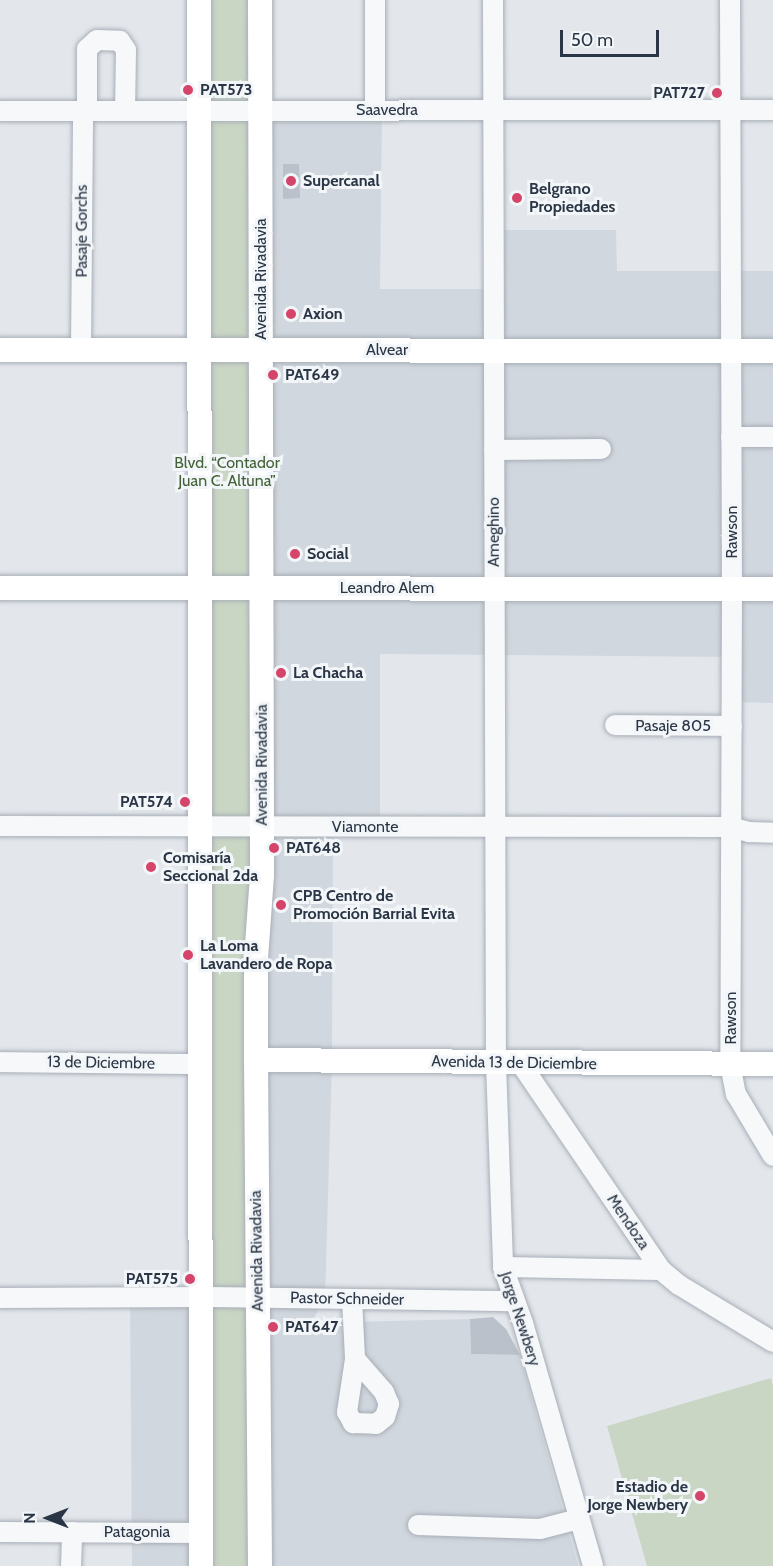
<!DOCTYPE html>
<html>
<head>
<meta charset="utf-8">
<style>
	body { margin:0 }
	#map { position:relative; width:773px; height:1566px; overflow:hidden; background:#e3e7ec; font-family:Cabin,sans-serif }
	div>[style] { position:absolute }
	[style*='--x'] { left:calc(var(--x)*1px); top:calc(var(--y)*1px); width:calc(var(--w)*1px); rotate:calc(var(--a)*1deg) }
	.built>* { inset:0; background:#d1d7de }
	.green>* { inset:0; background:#cad6c4 }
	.building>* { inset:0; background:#bac1ca }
	.roads { filter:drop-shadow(0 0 2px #a8aeb7) drop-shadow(0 0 2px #a8aeb7) }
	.minor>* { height:20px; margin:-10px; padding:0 10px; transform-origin:10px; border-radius:10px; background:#f6f8f9 }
	.major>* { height:24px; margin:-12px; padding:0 12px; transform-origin:12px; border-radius:12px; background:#fff }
	.dots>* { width:16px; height:16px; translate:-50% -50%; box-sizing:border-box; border:3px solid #f3f6f9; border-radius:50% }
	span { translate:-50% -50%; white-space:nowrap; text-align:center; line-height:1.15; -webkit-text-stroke:6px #f3f6f9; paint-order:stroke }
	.poi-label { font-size:16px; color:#2a3645; font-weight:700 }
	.left { translate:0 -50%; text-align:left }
	.right { translate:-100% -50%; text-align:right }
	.street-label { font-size:16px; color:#2a3645 }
	.park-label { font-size:16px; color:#436136 }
	.north { position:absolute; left:18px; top:1488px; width:60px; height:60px; -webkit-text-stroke:4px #f3f6f9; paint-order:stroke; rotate:270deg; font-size:16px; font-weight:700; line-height:24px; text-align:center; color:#2a3645 }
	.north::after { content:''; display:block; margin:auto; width:21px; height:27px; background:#2a3645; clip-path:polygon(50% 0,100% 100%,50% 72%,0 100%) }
	.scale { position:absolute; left:560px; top:30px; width:99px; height:27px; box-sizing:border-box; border:3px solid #2a3645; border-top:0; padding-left:8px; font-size:18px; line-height:21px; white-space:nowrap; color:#2a3645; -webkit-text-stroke:4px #f3f6f9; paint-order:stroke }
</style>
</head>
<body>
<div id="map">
	<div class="built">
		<div style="clip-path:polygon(382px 110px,380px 289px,494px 289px,494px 230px,616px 230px,617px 271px,773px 271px,773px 703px,732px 702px,732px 657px,380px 654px,380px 827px,333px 827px,332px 1061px,325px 1299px,311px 1323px,470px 1319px,471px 1354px,520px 1355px,578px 1566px,132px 1566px,130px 1297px,257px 1296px,260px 111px)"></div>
	</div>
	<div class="green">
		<div style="clip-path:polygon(199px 0,260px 0,260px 1566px,201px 1566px)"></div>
		<div style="clip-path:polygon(771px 1378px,773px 1386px,773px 1566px,647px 1566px,607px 1426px)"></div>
	</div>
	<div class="building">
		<div style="clip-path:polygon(283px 164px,299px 164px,300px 198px,283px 199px)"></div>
		<div style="clip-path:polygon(493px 1317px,506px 1329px,520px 1355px,471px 1354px,470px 1319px)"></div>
	</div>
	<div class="roads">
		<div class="minor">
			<div style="--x:493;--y:0;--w:1063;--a:89.84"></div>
			<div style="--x:496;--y:1063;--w:204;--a:88"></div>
			<div style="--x:503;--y:1267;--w:59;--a:70.3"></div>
			<div style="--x:523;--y:1323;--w:253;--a:73.9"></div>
			<div style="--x:730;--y:0;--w:589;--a:89.81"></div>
			<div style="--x:732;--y:589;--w:475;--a:90.2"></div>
			<div style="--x:730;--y:1064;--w:31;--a:79"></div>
			<div style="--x:736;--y:1094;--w:72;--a:59.2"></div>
			<div style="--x:375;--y:110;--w:110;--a:-90"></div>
			<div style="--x:0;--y:111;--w:773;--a:-0.07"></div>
			<div style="--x:87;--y:111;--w:62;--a:-90"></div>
			<div style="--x:87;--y:49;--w:13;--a:-42"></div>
			<div style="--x:97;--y:40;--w:23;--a:2"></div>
			<div style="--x:120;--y:41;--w:11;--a:56"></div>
			<div style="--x:126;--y:50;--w:61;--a:90.9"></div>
			<div style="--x:81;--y:350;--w:239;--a:-89.5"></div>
			<div style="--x:731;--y:437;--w:42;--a:0"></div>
			<div style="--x:494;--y:450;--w:107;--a:-0.5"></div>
			<div style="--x:615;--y:725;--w:117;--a:0.5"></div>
			<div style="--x:0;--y:826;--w:731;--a:0.08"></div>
			<div style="--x:731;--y:827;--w:19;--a:16"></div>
			<div style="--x:749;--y:832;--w:24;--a:2"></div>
			<div style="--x:0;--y:1062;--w:202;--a:0.6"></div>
			<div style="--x:521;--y:1064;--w:249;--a:55.8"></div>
			<div style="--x:661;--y:1270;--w:23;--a:40"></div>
			<div style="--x:679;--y:1285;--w:110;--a:31.2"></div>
			<div style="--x:503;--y:1267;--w:158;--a:1.1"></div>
			<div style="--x:0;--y:1298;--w:209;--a:-0.3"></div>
			<div style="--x:209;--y:1297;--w:304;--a:0.8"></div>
			<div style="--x:352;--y:1299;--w:60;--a:87.1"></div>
			<div style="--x:355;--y:1359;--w:54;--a:98.6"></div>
			<div style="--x:347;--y:1412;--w:13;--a:61"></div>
			<div style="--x:353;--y:1423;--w:23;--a:2"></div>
			<div style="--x:376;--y:1424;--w:11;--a:-38"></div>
			<div style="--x:385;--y:1417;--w:14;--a:-73"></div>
			<div style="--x:389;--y:1404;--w:13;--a:-113"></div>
			<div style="--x:384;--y:1392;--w:44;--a:-131.3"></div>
			<div style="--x:418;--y:1525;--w:122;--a:1.9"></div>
			<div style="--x:540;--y:1529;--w:40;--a:-14.4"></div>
			<div style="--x:0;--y:1532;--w:201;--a:0.3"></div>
			<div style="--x:71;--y:1566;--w:34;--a:-88"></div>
		</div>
		<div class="major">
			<div style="--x:199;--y:0;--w:1566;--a:89.93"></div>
			<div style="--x:0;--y:350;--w:773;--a:0.07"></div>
			<div style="--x:0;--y:588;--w:773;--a:0.07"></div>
			<div style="--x:256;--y:1060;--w:517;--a:0.44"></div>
			<div style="--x:260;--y:1566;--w:506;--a:-90.45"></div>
			<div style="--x:256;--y:1060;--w:101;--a:-90"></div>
			<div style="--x:256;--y:959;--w:84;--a:-85.9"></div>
			<div style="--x:262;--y:875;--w:49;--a:-90"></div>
			<div style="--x:262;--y:826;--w:826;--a:-90.14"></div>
		</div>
	</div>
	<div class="dots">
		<div style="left:188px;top:90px;background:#d54469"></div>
		<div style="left:717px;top:93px;background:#d54469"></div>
		<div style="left:291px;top:181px;background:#d54469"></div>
		<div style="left:517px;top:198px;background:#d54469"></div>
		<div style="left:291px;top:314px;background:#d54469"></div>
		<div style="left:273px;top:375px;background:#d54469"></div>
		<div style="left:295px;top:554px;background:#d54469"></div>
		<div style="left:281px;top:673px;background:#d54469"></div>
		<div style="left:185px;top:802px;background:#d54469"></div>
		<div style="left:274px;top:848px;background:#d54469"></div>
		<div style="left:151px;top:867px;background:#d54469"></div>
		<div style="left:281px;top:905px;background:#d54469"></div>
		<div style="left:188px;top:955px;background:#d54469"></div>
		<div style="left:190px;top:1279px;background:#d54469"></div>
		<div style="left:273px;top:1327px;background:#d54469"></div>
		<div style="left:700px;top:1496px;background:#d54469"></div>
	</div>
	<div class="poi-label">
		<span class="left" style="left:200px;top:90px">PAT573</span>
		<span class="right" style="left:705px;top:93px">PAT727</span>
		<span class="left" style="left:303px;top:181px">Supercanal</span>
		<span class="left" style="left:529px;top:198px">Belgrano<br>Propiedades</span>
		<span class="left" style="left:303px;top:314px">Axion</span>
		<span class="left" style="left:285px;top:375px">PAT649</span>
		<span class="left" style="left:307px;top:554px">Social</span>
		<span class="left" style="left:293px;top:673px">La Chacha</span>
		<span class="right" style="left:173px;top:802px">PAT574</span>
		<span class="left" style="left:286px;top:848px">PAT648</span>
		<span class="left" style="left:163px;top:867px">Comisaría<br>Seccional 2da</span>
		<span class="left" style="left:293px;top:905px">CPB Centro de<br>Promoción Barrial Evita</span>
		<span class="left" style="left:200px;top:955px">La Loma<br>Lavandero de Ropa</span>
		<span class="right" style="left:178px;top:1279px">PAT575</span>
		<span class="left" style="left:285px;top:1327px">PAT647</span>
		<span class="right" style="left:688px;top:1496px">Estadio de<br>Jorge Newbery</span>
	</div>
	<div class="street-label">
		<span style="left:387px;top:110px">Saavedra</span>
		<span style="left:82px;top:231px;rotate:-90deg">Pasaje Gorchs</span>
		<span style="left:261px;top:279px;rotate:-90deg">Avenida Rivadavia</span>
		<span style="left:387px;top:350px">Alvear</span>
		<span style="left:494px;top:532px;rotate:-90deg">Ameghino</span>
		<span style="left:732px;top:532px;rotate:-90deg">Rawson</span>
		<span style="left:387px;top:588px">Leandro Alem</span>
		<span style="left:673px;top:726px">Pasaje 805</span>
		<span style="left:262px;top:765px;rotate:-90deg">Avenida Rivadavia</span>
		<span style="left:365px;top:827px">Viamonte</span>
		<span style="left:731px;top:1018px;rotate:-90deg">Rawson</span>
		<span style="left:101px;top:1063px;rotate:1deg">13 de Diciembre</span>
		<span style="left:514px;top:1063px;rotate:1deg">Avenida 13 de Diciembre</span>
		<span style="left:628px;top:1222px;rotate:56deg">Mendoza</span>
		<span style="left:257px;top:1251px;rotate:-91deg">Avenida Rivadavia</span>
		<span style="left:347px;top:1299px;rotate:1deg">Pastor Schneider</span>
		<span style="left:520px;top:1319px;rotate:72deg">Jorge Newbery</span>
		<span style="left:137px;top:1532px">Patagonia</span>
	</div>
	<div class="park-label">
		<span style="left:227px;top:472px">Blvd. “Contador<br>Juan C. Altuna”</span>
	</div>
	<div class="north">N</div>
	<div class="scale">50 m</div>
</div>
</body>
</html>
